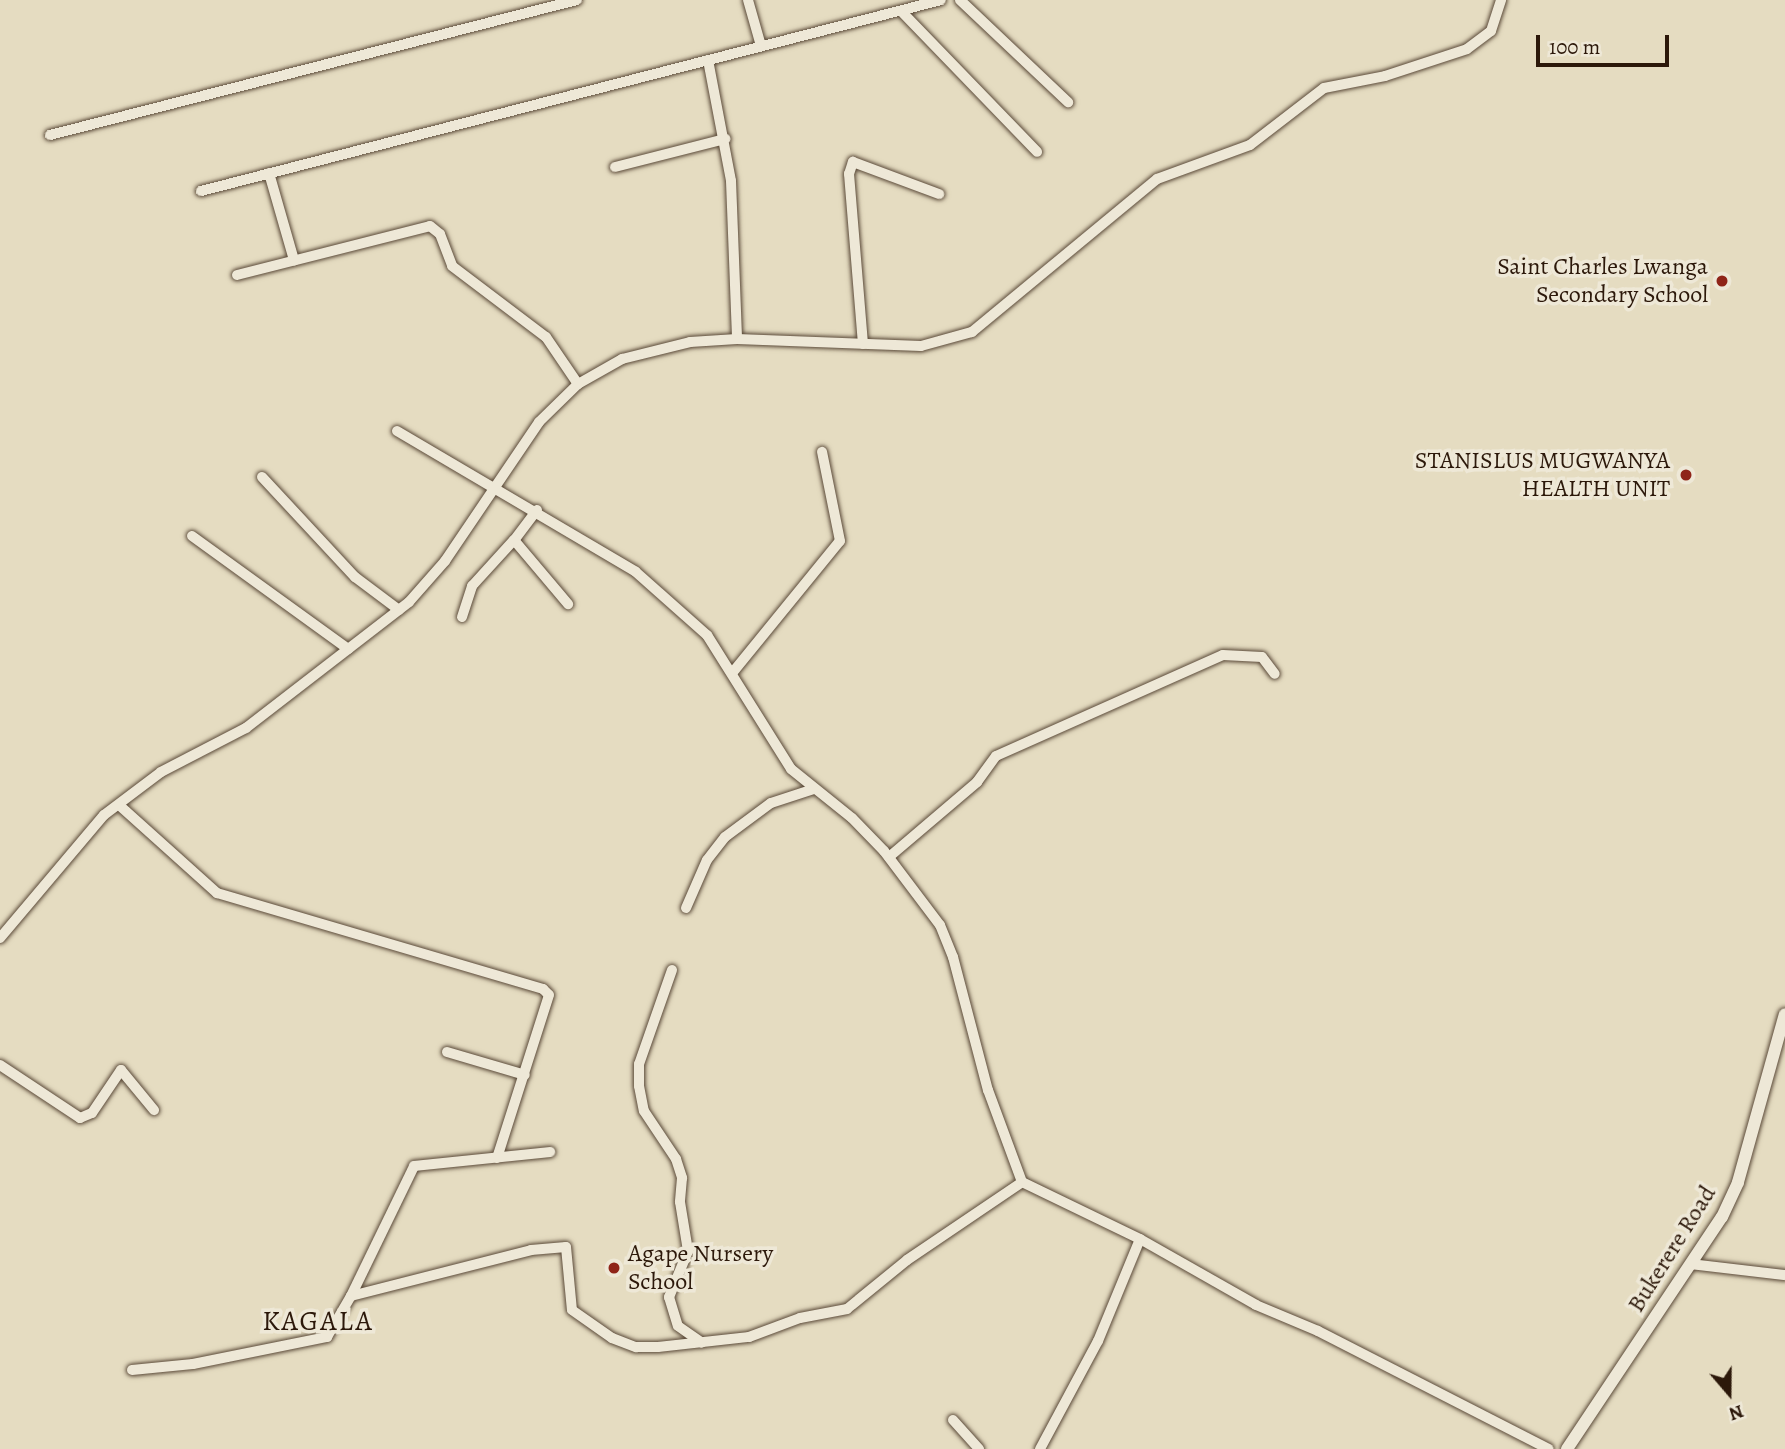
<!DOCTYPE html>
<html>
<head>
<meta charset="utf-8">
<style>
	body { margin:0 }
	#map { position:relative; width:1785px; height:1449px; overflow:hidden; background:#e5dcc1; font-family:Alegreya,serif }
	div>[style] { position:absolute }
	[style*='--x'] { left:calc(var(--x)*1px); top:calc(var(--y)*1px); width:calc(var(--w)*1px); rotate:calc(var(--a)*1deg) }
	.roads { filter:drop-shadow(0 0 2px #5a4938) drop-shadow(0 0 2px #5a4938) }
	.minor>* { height:10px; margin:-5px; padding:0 5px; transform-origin:5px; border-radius:5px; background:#eee8d7 }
	.tertiary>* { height:12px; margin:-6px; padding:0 6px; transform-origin:6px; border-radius:6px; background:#eee8d7 }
	.dots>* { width:19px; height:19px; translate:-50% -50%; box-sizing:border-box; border:4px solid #eee8d7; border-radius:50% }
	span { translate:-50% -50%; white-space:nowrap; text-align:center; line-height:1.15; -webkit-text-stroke:7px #eee8d7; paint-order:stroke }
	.poi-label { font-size:24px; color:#2c180a }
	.right { translate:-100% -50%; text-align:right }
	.left { translate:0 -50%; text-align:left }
	.street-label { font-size:24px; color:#2c180a }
	.quarter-label { font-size:28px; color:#2c180a; letter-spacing:2px }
	.north { position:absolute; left:1694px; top:1358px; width:70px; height:70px; -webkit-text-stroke:5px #eee8d7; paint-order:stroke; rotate:160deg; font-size:19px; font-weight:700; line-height:28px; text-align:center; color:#2c180a }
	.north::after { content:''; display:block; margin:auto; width:24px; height:32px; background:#2c180a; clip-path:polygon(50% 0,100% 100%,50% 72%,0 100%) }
	.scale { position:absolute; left:1536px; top:35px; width:133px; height:32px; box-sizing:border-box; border:4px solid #2c180a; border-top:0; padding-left:9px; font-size:21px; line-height:24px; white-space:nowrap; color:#2c180a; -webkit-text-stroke:5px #eee8d7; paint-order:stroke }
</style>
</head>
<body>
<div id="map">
	<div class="roads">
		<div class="minor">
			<div style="--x:748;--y:0;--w:48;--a:74.2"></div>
			<div style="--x:960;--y:0;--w:149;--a:43.4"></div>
			<div style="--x:903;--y:13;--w:193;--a:46"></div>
			<div style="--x:708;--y:60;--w:123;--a:79.2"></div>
			<div style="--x:731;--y:181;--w:158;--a:87.8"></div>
			<div style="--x:50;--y:135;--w:544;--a:-14.37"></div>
			<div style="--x:615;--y:167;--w:114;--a:-14.3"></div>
			<div style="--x:269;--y:173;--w:91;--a:74"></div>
			<div style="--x:201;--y:191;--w:764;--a:-14.47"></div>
			<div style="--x:237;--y:275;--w:199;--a:-14.2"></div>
			<div style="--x:430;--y:226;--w:13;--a:39"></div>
			<div style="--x:440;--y:234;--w:34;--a:69"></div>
			<div style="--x:452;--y:266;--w:118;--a:37.1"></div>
			<div style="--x:546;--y:337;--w:57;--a:55.8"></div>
			<div style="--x:863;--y:344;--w:171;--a:-94.7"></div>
			<div style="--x:849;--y:174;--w:13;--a:-72"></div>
			<div style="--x:853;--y:162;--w:92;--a:20.4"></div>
			<div style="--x:397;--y:431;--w:277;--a:30.5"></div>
			<div style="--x:636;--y:572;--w:95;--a:41.6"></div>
			<div style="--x:707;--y:635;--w:158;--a:57.9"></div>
			<div style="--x:791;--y:769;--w:78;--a:38.8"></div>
			<div style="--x:852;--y:818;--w:46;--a:45.9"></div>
			<div style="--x:884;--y:851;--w:93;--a:52.9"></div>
			<div style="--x:940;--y:925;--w:35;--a:68"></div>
			<div style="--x:953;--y:957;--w:138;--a:75.3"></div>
			<div style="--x:988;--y:1090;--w:98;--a:69.7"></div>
			<div style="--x:262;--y:477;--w:137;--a:47.1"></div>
			<div style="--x:355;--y:577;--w:55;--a:36.9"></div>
			<div style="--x:537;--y:510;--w:38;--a:127"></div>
			<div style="--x:514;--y:540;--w:84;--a:49.8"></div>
			<div style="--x:192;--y:536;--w:193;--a:35.9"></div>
			<div style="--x:462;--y:617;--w:33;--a:-72"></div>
			<div style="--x:472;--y:586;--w:62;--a:-47.6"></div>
			<div style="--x:733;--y:672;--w:169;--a:-50.8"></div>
			<div style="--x:840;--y:541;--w:91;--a:-101.4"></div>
			<div style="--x:119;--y:805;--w:132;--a:41.9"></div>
			<div style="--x:217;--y:893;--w:340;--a:16.4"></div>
			<div style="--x:543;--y:989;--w:8;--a:45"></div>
			<div style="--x:549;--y:995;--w:171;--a:107.7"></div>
			<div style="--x:889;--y:857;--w:116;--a:-40.4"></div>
			<div style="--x:977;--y:782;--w:32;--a:-54"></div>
			<div style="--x:996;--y:756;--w:248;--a:-24"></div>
			<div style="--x:1223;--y:655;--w:39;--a:3"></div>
			<div style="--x:1262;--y:657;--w:21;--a:53"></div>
			<div style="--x:686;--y:908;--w:52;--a:-66.4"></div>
			<div style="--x:707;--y:860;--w:29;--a:-52"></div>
			<div style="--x:725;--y:837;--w:57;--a:-36.5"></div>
			<div style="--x:771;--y:803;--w:45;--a:-18"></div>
			<div style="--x:0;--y:938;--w:161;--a:-49.8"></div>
			<div style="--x:104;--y:815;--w:71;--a:-37"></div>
			<div style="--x:161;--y:772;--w:96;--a:-27.4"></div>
			<div style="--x:246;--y:728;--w:206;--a:-37.7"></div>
			<div style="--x:409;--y:602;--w:55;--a:-48.7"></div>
			<div style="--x:445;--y:561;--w:168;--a:-55.9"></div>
			<div style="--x:539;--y:422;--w:54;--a:-44.3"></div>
			<div style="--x:578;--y:384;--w:51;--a:-29.6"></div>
			<div style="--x:622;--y:359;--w:70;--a:-14"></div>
			<div style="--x:690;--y:342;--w:47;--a:-3.7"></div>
			<div style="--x:737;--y:339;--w:184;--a:2.2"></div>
			<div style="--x:921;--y:346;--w:53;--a:-15.4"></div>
			<div style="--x:972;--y:332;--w:240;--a:-39.6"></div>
			<div style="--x:1157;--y:179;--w:99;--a:-20.1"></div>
			<div style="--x:1250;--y:145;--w:93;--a:-37.6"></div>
			<div style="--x:1324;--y:88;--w:62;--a:-11.1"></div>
			<div style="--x:1385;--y:76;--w:86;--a:-18.2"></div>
			<div style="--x:1467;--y:49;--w:30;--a:-37"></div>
			<div style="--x:1491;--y:31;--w:33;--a:-72"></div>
			<div style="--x:672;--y:970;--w:100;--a:109.3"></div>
			<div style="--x:639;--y:1064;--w:22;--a:90"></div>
			<div style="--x:639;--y:1086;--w:25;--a:79"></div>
			<div style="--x:644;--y:1111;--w:58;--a:56.3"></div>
			<div style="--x:676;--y:1159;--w:20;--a:72"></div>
			<div style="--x:682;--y:1178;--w:24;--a:95"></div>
			<div style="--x:680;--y:1202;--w:50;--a:80.7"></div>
			<div style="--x:688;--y:1251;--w:50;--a:112.4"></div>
			<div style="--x:669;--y:1297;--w:30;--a:73"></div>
			<div style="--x:678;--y:1326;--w:29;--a:35"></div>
			<div style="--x:447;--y:1052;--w:81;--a:16.4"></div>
			<div style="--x:0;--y:1065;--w:96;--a:33.5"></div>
			<div style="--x:80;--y:1118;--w:13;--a:-23"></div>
			<div style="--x:92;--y:1113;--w:52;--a:-56"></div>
			<div style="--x:121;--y:1070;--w:52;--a:50.5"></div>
			<div style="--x:1691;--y:1264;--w:95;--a:6.7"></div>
			<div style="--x:351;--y:1296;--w:144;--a:-64.1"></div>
			<div style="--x:414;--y:1166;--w:137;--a:-5.9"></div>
			<div style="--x:132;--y:1370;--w:61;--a:-5.6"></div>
			<div style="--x:193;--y:1364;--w:137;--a:-11.4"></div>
			<div style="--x:327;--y:1337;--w:48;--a:-59.7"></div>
			<div style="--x:351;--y:1296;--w:186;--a:-14.3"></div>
			<div style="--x:531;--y:1250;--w:35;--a:-5"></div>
			<div style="--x:566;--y:1247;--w:63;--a:84.6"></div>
			<div style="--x:572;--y:1310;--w:49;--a:35"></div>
			<div style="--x:612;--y:1338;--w:26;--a:21"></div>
			<div style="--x:636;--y:1347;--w:22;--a:0"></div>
			<div style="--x:658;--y:1347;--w:92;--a:-6.3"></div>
			<div style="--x:749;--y:1337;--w:54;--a:-20.4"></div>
			<div style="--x:800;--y:1318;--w:48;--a:-10.8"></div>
			<div style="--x:847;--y:1309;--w:77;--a:-39.2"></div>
			<div style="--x:907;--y:1260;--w:139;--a:-34.1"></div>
			<div style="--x:1022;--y:1182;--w:131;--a:25.8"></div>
			<div style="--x:1140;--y:1239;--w:133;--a:29.6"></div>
			<div style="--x:1256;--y:1305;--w:67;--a:22.8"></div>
			<div style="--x:1318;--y:1331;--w:259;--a:27.1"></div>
			<div style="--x:953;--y:1420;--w:39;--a:48"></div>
			<div style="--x:1040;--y:1449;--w:123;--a:-61.8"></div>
			<div style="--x:1098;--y:1341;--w:110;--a:-67.6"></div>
		</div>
		<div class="tertiary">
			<div style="--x:1567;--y:1449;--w:279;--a:-56.3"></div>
			<div style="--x:1722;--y:1217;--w:38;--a:-65"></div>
			<div style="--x:1738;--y:1182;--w:174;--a:-74.4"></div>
		</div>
	</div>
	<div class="dots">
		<div style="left:1722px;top:281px;background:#8f2418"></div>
		<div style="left:1686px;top:475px;background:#8f2418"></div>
		<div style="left:614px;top:1268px;background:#8f2418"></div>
	</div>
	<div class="poi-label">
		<span class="right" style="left:1708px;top:281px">Saint Charles Lwanga<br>Secondary School</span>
		<span class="right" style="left:1670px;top:475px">STANISLUS MUGWANYA<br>HEALTH UNIT</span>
		<span class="left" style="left:628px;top:1268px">Agape Nursery<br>School</span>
	</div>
	<div class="street-label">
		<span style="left:1672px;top:1249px;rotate:-58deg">Bukerere Road</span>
	</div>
	<div class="quarter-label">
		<span style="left:318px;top:1321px">KAGALA</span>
	</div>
	<div class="north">N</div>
	<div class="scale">100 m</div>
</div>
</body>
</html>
